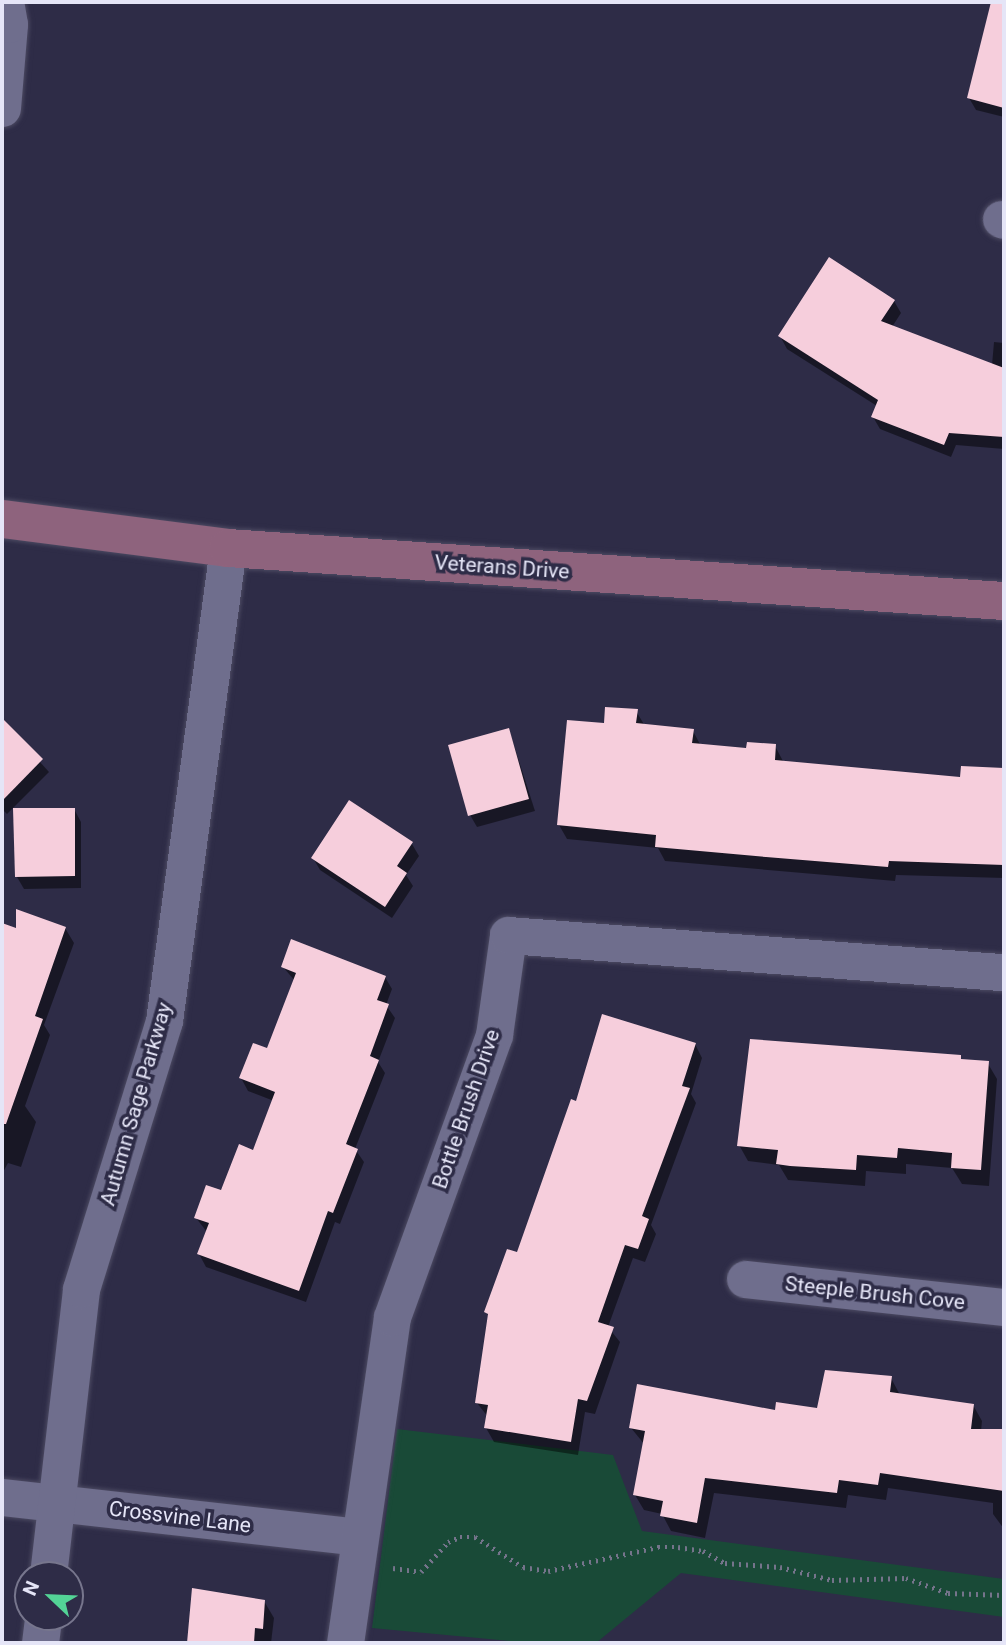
<!DOCTYPE html>
<html>
<head>
<meta charset="utf-8">
<style>
	body { margin:0 }
	#map { position:relative; width:1006px; height:1645px; overflow:hidden; background:#2e2c47; font-family:Roboto,sans-serif }
	div>[style] { position:absolute }
	[style*='--x'] { left:calc(var(--x)*1px); top:calc(var(--y)*1px); width:calc(var(--w)*1px); rotate:calc(var(--a)*1deg) }
	.green>* { inset:0; background:#194a37 }
	.shadow>* { inset:0; background:#0007 }
	.building>* { inset:0; background:#f6cedc }
	.path>* { height:4.5px; margin-top:-2.25px; transform-origin:0; background:repeating-linear-gradient(90deg,#75748b 0 2px,transparent 0 7px) }
	.roads { filter:drop-shadow(0 0 2px #4c4a62) drop-shadow(0 0 2px #4c4a62) }
	.street>* { height:37px; margin:-18.5px; padding:0 18.5px; transform-origin:18.5px; border-radius:18.5px; background:#6f6e8d }
	.secondary>* { height:38px; margin:-19px; padding:0 19px; transform-origin:19px; border-radius:19px; background:#8e637d }
	span { translate:-50% -50%; white-space:nowrap; text-align:center; line-height:1.15; -webkit-text-stroke:7px #2e2c47; paint-order:stroke }
	.street-label { font-size:21px; color:#e5e5f7 }
	.frame { position:absolute; inset:0; border:4px solid #e5e5f7; pointer-events:none }
	.north { position:absolute; left:14px; top:1561px; width:70px; height:70px; box-sizing:border-box; background:#2e2c47; border:2px solid #77768d; border-radius:50%; rotate:293deg; font-size:19px; font-weight:700; line-height:28px; text-align:center; color:#e5e5f7 }
	.north::after { content:''; display:block; margin:auto; width:24px; height:32px; background:#53d396; clip-path:polygon(50% 0,100% 100%,50% 72%,0 100%) }
</style>
</head>
<body>
<div id="map">
	<div class="green">
		<div style="clip-path:polygon(397px 1429px,613px 1455px,642px 1531px,1004px 1579px,1004px 1617px,681px 1573px,596px 1643px,532px 1643px,372px 1628px)"></div>
	</div>
	<div class="shadow">
		<div style="clip-path:polygon(993px 2px,1004px 2px,1004px 117px,976px 110px,969px 98px)"></div>
		<div style="clip-path:polygon(894px 301px,901px 313px,892px 327px,992px 365px,994px 342px,1004px 343px,1004px 449px,956px 445px,951px 457px,880px 429px,873px 417px,877px 406px,787px 349px,780px 336px)"></div>
		<div style="clip-path:polygon(636px 711px,645px 726px,693px 731px,701px 746px,748px 750px,775px 746px,784px 763px,962px 779px,1002px 770px,1004px 762px,1004px 878px,896px 875px,895px 881px,665px 861px,658px 848px,567px 839px,559px 825px,605px 725px)"></div>
		<div style="clip-path:polygon(2px 720px,49px 772px,7px 814px,2px 809px)"></div>
		<div style="clip-path:polygon(509px 730px,535px 811px,477px 827px,470px 815px)"></div>
		<div style="clip-path:polygon(74px 809px,81px 822px,81px 888px,24px 889px,17px 877px)"></div>
		<div style="clip-path:polygon(412px 844px,419px 856px,406px 875px,413px 886px,392px 918px,320px 870px,313px 858px)"></div>
		<div style="clip-path:polygon(12px 928px,65px 928px,74px 943px,44px 1025px,50px 1035px,25px 1106px,36px 1122px,21px 1167px,8px 1163px,2px 1174px,2px 956px)"></div>
		<div style="clip-path:polygon(283px 967px,385px 977px,392px 989px,386px 1005px,395px 1018px,378px 1062px,385px 1073px,355px 1149px,364px 1162px,340px 1224px,335px 1222px,306px 1302px,206px 1267px,199px 1254px,207px 1232px,196px 1218px,254px 1152px,274px 1101px,248px 1091px,241px 1078px,268px 1050px,295px 981px)"></div>
		<div style="clip-path:polygon(695px 1044px,702px 1058px,691px 1094px,696px 1103px,651px 1225px,656px 1234px,645px 1262px,633px 1258px,608px 1327px,620px 1342px,595px 1414px,585px 1412px,578px 1455px,494px 1442px,486px 1428px,488px 1417px,477px 1403px,490px 1318px,486px 1312px,518px 1254px,577px 1103px)"></div>
		<div style="clip-path:polygon(960px 1056px,962px 1061px,987px 1062px,997px 1079px,989px 1186px,962px 1184px,952px 1168px,906px 1164px,906px 1174px,866px 1171px,865px 1186px,788px 1180px,779px 1165px,748px 1161px,739px 1145px)"></div>
		<div style="clip-path:polygon(891px 1378px,900px 1395px,973px 1405px,982px 1421px,981px 1431px,1004px 1431px,1004px 1529px,993px 1514px,993px 1503px,888px 1488px,886px 1500px,848px 1495px,846px 1508px,714px 1493px,705px 1538px,671px 1531px,662px 1514px,644px 1510px,635px 1495px,645px 1445px,631px 1428px,818px 1410px)"></div>
		<div style="clip-path:polygon(194px 1591px,264px 1601px,274px 1618px,271px 1643px,189px 1643px)"></div>
	</div>
	<div class="building">
		<div style="clip-path:polygon(991px 2px,1004px 2px,1004px 108px,967px 98px)"></div>
		<div style="clip-path:polygon(829px 257px,895px 300px,881px 321px,1004px 368px,1004px 437px,949px 433px,944px 445px,871px 417px,878px 400px,778px 336px)"></div>
		<div style="clip-path:polygon(605px 707px,638px 709px,636px 723px,694px 729px,692px 743px,746px 748px,747px 742px,776px 744px,775px 760px,960px 777px,961px 766px,1004px 768px,1004px 865px,889px 861px,888px 867px,766px 857px,655px 847px,656px 835px,557px 825px,567px 720px,604px 723px)"></div>
		<div style="clip-path:polygon(2px 718px,43px 759px,2px 801px)"></div>
		<div style="clip-path:polygon(509px 728px,529px 799px,468px 816px,448px 745px)"></div>
		<div style="clip-path:polygon(349px 800px,413px 842px,397px 866px,407px 873px,385px 907px,311px 858px)"></div>
		<div style="clip-path:polygon(13px 808px,75px 808px,75px 876px,15px 877px)"></div>
		<div style="clip-path:polygon(16px 909px,66px 927px,35px 1016px,43px 1019px,6px 1124px,2px 1124px,2px 923px,16px 928px)"></div>
		<div style="clip-path:polygon(291px 939px,386px 976px,377px 1000px,389px 1004px,370px 1056px,379px 1060px,346px 1144px,358px 1149px,333px 1213px,328px 1211px,299px 1291px,197px 1254px,209px 1223px,194px 1218px,206px 1185px,221px 1190px,239px 1144px,253px 1150px,275px 1092px,239px 1078px,253px 1043px,267px 1048px,296px 973px,281px 967px)"></div>
		<div style="clip-path:polygon(602px 1014px,696px 1043px,682px 1086px,690px 1088px,642px 1216px,649px 1219px,638px 1249px,625px 1245px,598px 1322px,614px 1327px,587px 1401px,578px 1399px,571px 1442px,484px 1428px,488px 1405px,475px 1403px,488px 1314px,484px 1312px,507px 1249px,517px 1252px,571px 1099px,576px 1101px)"></div>
		<div style="clip-path:polygon(750px 1039px,961px 1055px,961px 1059px,989px 1061px,981px 1170px,951px 1168px,952px 1153px,898px 1148px,897px 1158px,857px 1155px,856px 1170px,790px 1166px,776px 1164px,778px 1150px,737px 1146px)"></div>
		<div style="clip-path:polygon(825px 1370px,892px 1376px,890px 1392px,974px 1404px,971px 1429px,1004px 1429px,1004px 1491px,880px 1473px,878px 1485px,839px 1480px,837px 1493px,705px 1478px,697px 1523px,660px 1516px,663px 1501px,633px 1495px,645px 1431px,629px 1428px,637px 1384px,775px 1410px,776px 1402px,817px 1408px)"></div>
		<div style="clip-path:polygon(192px 1588px,265px 1600px,263px 1629px,255px 1628px,254px 1643px,187px 1643px)"></div>
	</div>
	<div class="path">
		<div style="--x:393;--y:1568;--w:28;--a:8"></div>
		<div style="--x:421;--y:1572;--w:40;--a:-48"></div>
		<div style="--x:448;--y:1542;--w:13;--a:-23"></div>
		<div style="--x:460;--y:1537;--w:15;--a:0"></div>
		<div style="--x:475;--y:1537;--w:57;--a:32"></div>
		<div style="--x:523;--y:1567;--w:25;--a:9"></div>
		<div style="--x:548;--y:1571;--w:113;--a:-12.3"></div>
		<div style="--x:658;--y:1547;--w:20;--a:0"></div>
		<div style="--x:678;--y:1547;--w:25;--a:9"></div>
		<div style="--x:703;--y:1551;--w:25;--a:29"></div>
		<div style="--x:725;--y:1563;--w:55;--a:4.2"></div>
		<div style="--x:780;--y:1567;--w:54;--a:14"></div>
		<div style="--x:832;--y:1580;--w:74;--a:-1.5"></div>
		<div style="--x:906;--y:1578;--w:45;--a:19.7"></div>
		<div style="--x:948;--y:1593;--w:56;--a:2"></div>
	</div>
	<div class="roads">
		<div class="street">
			<div style="--x:2;--y:108;--w:84;--a:-85.2"></div>
			<div style="--x:9;--y:24;--w:22;--a:-100"></div>
			<div style="--x:1001;--y:219;--w:3;--a:18"></div>
			<div style="--x:745;--y:1279;--w:261;--a:6.2"></div>
			<div style="--x:2;--y:1497;--w:358;--a:6.4"></div>
			<div style="--x:48;--y:1575;--w:288;--a:-83.4"></div>
			<div style="--x:81;--y:1289;--w:281;--a:-72.8"></div>
			<div style="--x:164;--y:1021;--w:477;--a:-82.3"></div>
			<div style="--x:40;--y:1643;--w:26;--a:-83"></div>
			<div style="--x:345;--y:1643;--w:329;--a:-81.8"></div>
			<div style="--x:392;--y:1317;--w:300;--a:-70.1"></div>
			<div style="--x:494;--y:1035;--w:101;--a:-82"></div>
			<div style="--x:508;--y:935;--w:497;--a:4.3"></div>
		</div>
		<div class="secondary">
			<div style="--x:2;--y:519;--w:228;--a:7.3"></div>
			<div style="--x:228;--y:548;--w:778;--a:3.91"></div>
		</div>
	</div>
	<div class="street-label">
		<span style="left:502px;top:567px;rotate:4deg">Veterans Drive</span>
		<span style="left:136px;top:1104px;rotate:-74deg">Autumn Sage Parkway</span>
		<span style="left:466px;top:1109px;rotate:-71deg">Bottle Brush Drive</span>
		<span style="left:875px;top:1293px;rotate:6deg">Steeple Brush Cove</span>
		<span style="left:180px;top:1517px;rotate:7deg">Crossvine Lane</span>
	</div>
	<div class="frame"></div>
	<div class="north">N</div>
</div>
</body>
</html>
